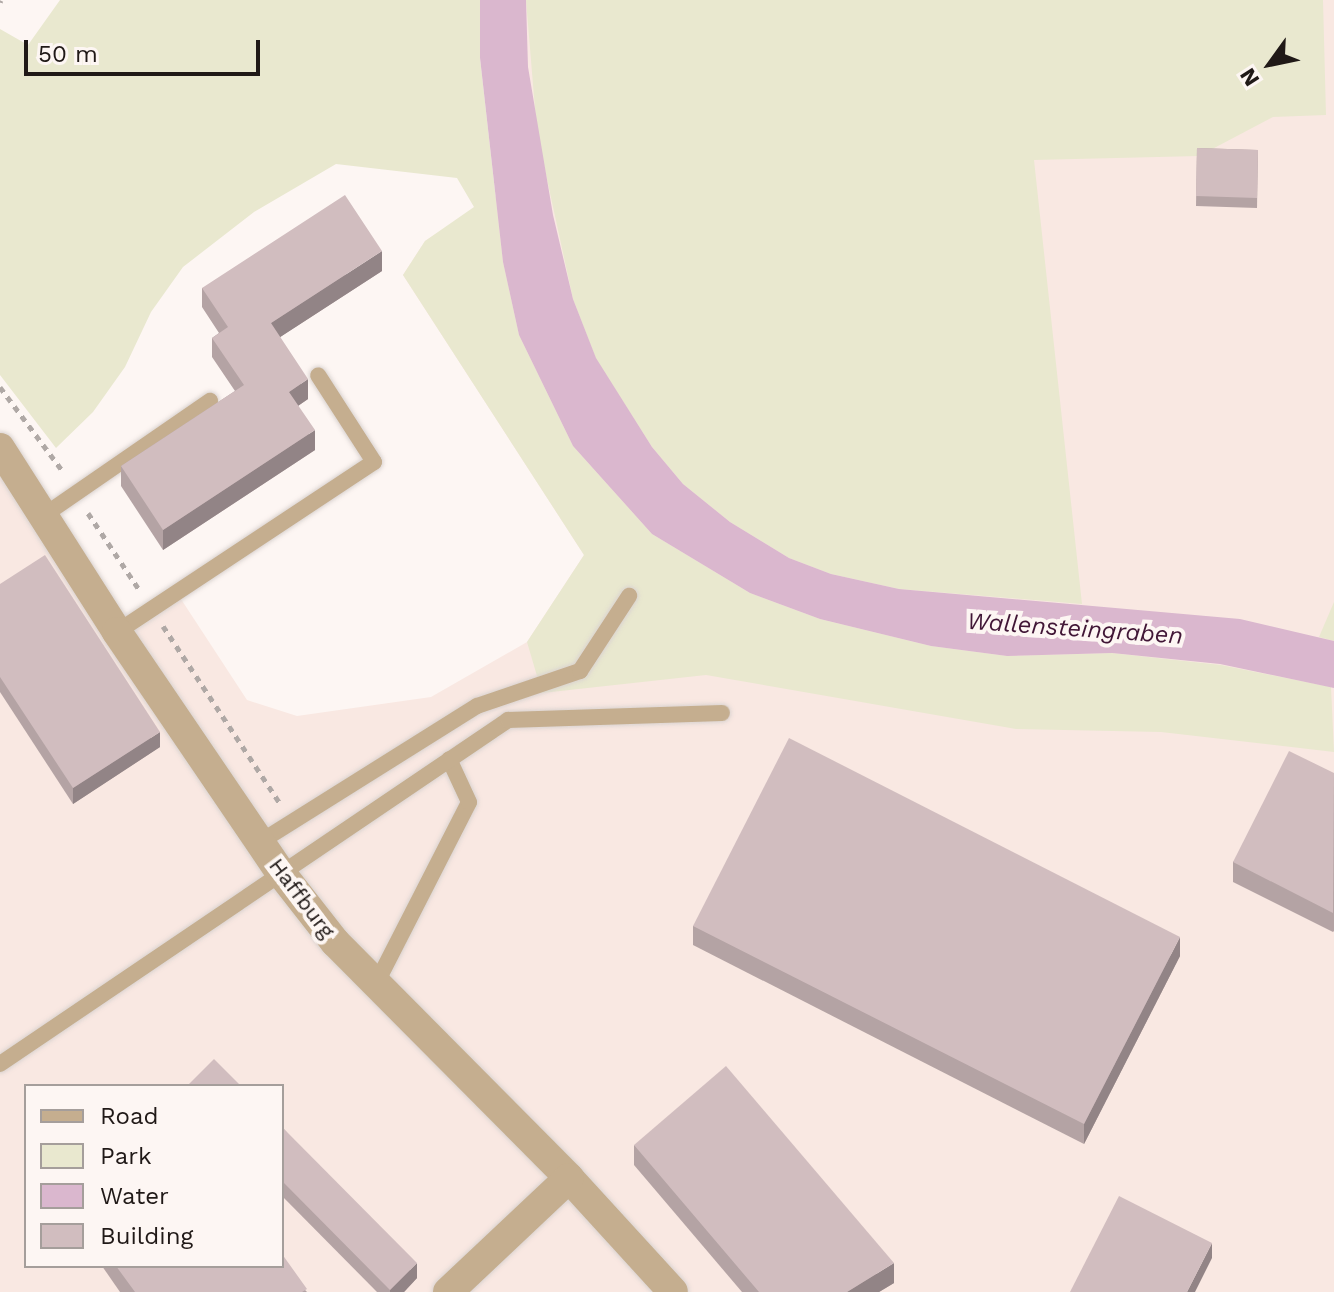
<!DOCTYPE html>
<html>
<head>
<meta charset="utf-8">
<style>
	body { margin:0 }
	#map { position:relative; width:1334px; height:1292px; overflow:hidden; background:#fdf6f3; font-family:"Work Sans",sans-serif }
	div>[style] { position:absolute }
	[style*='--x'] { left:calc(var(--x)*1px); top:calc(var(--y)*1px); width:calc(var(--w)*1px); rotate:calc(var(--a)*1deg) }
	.built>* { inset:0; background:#f9e8e2 }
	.green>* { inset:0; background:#e9e8cf }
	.water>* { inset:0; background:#dab7ce }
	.path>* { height:5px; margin-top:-2.5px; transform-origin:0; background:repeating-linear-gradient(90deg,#afa8a5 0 6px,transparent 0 12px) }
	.roads { filter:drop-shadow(0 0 2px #dad3d0) drop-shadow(0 0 2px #dad3d0) }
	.service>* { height:16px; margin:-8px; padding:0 8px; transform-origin:8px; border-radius:8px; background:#c5ae8f }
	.minor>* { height:30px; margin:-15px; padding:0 15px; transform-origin:15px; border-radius:15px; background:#c5ae8f }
	.wall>* { inset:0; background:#b4a3a4 }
	.shaded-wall>* { inset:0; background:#928486 }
	.building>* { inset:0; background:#d1bdbf }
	span { translate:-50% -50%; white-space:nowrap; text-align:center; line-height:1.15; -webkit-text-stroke:8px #fdf6f3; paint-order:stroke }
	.street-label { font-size:22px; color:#201917 }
	.water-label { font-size:24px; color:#411636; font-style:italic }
	.legend { position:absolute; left:24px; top:1084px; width:260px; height:184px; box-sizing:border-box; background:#fdf6f3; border:2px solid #a59e9b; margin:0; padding:10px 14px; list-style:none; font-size:24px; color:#201917 }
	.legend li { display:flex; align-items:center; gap:16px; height:40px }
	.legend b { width:40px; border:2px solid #a59e9b }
	.north { position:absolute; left:1230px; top:24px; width:80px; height:80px; -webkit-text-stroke:6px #fdf6f3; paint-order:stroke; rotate:237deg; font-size:22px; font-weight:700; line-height:32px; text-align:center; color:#201917 }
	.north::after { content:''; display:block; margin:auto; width:28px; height:36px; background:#201917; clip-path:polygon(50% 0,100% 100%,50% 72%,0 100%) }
	.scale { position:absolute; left:24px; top:40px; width:236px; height:36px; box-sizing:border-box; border:4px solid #201917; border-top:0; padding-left:10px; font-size:24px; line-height:28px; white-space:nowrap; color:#201917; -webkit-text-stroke:6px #fdf6f3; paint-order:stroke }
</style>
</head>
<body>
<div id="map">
	<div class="built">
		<div style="clip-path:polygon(evenodd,502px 0,1334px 0,1334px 1292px,0 1292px,0 448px,117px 632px,177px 593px,247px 700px,297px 716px,431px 697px,527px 642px,584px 555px,403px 275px,425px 241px,517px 182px,502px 0,26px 1086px,282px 1086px,282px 1266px,26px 1266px,26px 1086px)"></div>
	</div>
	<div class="green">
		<div style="clip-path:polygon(60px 0,480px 0,480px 58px,503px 262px,519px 335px,573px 446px,652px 534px,750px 593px,820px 619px,931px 646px,1007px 656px,1112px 653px,1221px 665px,1331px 687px,1334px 752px,1161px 732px,1016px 729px,706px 675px,542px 693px,527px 642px,584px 555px,403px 275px,425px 241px,474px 207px,457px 178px,336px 164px,254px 212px,183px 267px,151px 312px,125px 367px,93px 412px,56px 448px,0 375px,0 29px,28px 45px)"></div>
		<div style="clip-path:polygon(526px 0,1323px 0,1326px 115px,1273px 117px,1199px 156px,1034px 160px,1082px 604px,899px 589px,831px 574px,789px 558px,730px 522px,683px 484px,652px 447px,596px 359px,573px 299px,537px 133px)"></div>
		<div style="clip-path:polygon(1334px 602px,1334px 641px,1319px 637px)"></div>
	</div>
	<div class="water">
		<div style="clip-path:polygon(480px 0,526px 0,528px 67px,553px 215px,573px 299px,596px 358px,652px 447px,683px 484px,730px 522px,789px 558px,831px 574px,899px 589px,1240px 619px,1334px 641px,1334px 688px,1220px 664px,1112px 653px,1007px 656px,931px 646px,820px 619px,750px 593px,652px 534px,573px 446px,519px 335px,503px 262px,480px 58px)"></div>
	</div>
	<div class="path">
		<div style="--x:0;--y:2;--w:2;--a:-63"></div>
		<div style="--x:0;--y:387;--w:107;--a:53.3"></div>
		<div style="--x:88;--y:513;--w:94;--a:56.3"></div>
		<div style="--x:163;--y:626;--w:214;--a:56.6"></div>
	</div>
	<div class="roads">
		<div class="service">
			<div style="--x:43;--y:516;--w:203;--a:-34.6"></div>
			<div style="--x:117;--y:632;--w:308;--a:-33.5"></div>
			<div style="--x:374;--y:462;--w:103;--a:-122.8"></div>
			<div style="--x:260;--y:842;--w:256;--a:-32.1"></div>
			<div style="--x:477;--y:706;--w:109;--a:-18.8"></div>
			<div style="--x:580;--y:671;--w:90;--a:-56.8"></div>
			<div style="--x:376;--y:984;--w:204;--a:-62.9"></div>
			<div style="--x:469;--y:802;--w:47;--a:-114.9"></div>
			<div style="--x:0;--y:1064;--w:614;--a:-34.1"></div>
			<div style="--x:508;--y:720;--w:214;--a:-1.9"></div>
		</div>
		<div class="minor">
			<div style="--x:0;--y:448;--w:218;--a:57.5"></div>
			<div style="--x:117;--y:632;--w:292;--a:55.8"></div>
			<div style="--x:281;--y:873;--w:88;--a:52"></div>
			<div style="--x:335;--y:942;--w:332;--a:45.2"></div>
			<div style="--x:569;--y:1178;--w:154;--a:47.6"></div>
			<div style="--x:448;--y:1292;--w:166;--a:-43.3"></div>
		</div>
	</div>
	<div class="wall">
		<div style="clip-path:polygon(1197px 148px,1258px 150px,1257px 208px,1196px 206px)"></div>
		<div style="clip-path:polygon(382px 271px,280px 337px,308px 399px,298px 406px,315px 450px,163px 550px,121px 486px,121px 466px,235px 391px,212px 357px,212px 338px,219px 333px,202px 307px,202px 288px)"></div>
		<div style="clip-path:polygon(0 584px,160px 747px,73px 804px,0 692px)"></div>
		<div style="clip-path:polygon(1334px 773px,1334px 931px,1333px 932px,1233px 882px,1233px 862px)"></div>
		<div style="clip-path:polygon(693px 926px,1180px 956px,1084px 1144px,693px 945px)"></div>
		<div style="clip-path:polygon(282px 1127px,417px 1278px,404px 1292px,377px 1292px,282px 1196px)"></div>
		<div style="clip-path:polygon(634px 1145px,894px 1283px,879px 1292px,742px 1292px,634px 1165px)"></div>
		<div style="clip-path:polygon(102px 1266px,282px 1266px,307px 1292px,120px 1292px)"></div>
	</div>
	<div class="shaded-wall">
		<div style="clip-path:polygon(382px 251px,382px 271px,271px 343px,271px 323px)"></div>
		<div style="clip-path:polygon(308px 379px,308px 399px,289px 412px,289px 392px)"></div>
		<div style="clip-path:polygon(315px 430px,315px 450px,163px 550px,163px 530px)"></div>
		<div style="clip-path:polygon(160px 732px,160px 747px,73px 804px,73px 788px)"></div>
		<div style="clip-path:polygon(1180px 937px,1180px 956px,1084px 1144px,1084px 1124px)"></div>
		<div style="clip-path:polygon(1212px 1243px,1212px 1258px,1195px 1292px,1187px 1292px)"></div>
		<div style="clip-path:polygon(417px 1263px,417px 1278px,404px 1292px,390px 1292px,390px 1290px)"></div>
		<div style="clip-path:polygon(894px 1263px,894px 1283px,879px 1292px,847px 1292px)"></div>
	</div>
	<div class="building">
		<div style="clip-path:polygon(1197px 148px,1258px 150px,1257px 198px,1196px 196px)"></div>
		<div style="clip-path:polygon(345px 195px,382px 251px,271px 323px,308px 379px,289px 392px,315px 430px,163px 530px,121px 466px,244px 385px,212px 338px,228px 327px,202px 288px)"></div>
		<div style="clip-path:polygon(45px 555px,160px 732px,73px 788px,0 677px,0 584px)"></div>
		<div style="clip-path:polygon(789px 738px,1180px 937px,1084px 1124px,693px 926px)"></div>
		<div style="clip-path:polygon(1289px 751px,1334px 773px,1333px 913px,1233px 862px)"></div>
		<div style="clip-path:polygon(214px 1059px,241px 1086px,187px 1086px)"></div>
		<div style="clip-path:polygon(726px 1066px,894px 1263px,847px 1292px,759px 1292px,634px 1145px)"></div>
		<div style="clip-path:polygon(282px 1127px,417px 1263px,390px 1290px,282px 1181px)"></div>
		<div style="clip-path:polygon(1119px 1196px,1212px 1243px,1187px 1292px,1070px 1292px)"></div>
		<div style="clip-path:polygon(282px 1254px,307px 1289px,302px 1292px,135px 1292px,116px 1266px,282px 1266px)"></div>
	</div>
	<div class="street-label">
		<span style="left:302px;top:898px;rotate:53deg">Haffburg</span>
	</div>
	<div class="water-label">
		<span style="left:1075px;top:629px;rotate:4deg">Wallensteingraben</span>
	</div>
	<ul class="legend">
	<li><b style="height:10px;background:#c5ae8f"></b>Road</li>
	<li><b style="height:22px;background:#e9e8cf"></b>Park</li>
	<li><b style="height:22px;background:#dab7ce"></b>Water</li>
	<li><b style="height:22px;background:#d1bdbf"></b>Building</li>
	</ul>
	<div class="north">N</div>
	<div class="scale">50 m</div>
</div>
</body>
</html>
